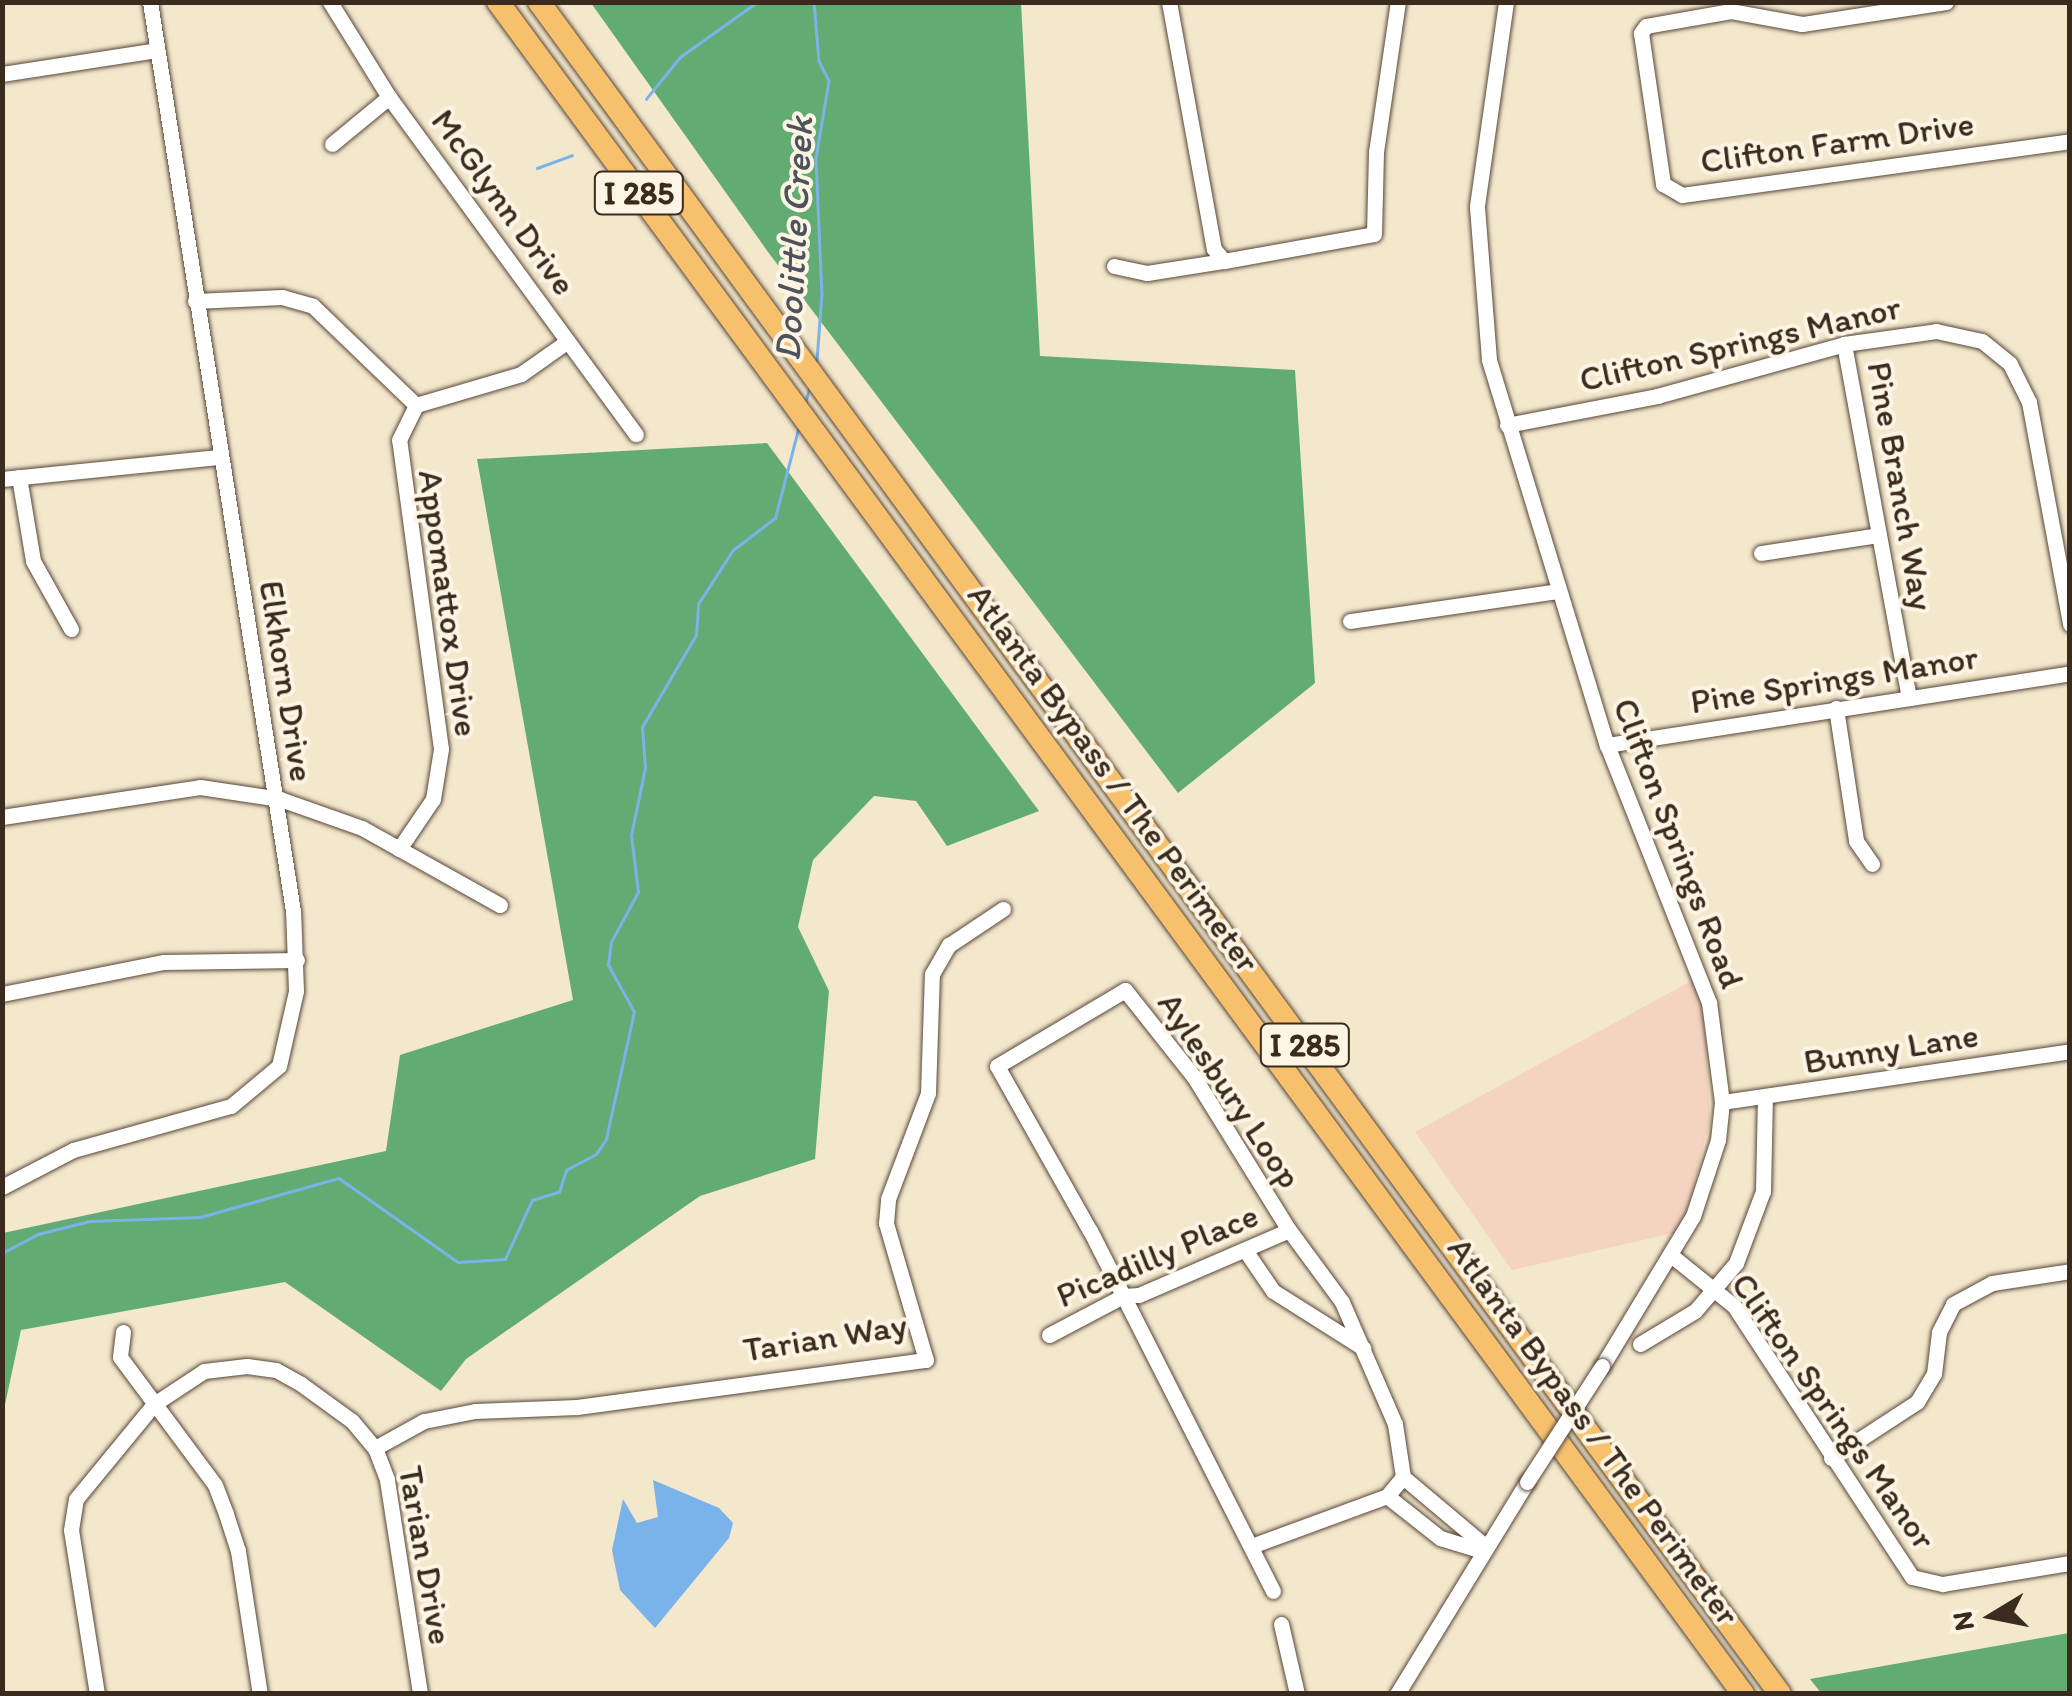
<!DOCTYPE html>
<html>
<head>
<meta charset="utf-8">
<style>
	body { margin:0 }
	#map { position:relative; width:2072px; height:1696px; overflow:hidden; background:#f3e7cc; font-family:Itim,sans-serif }
	div>[style] { position:absolute }
	[style*='--x'] { left:calc(var(--x)*1px); top:calc(var(--y)*1px); width:calc(var(--w)*1px); rotate:calc(var(--a)*1deg) }
	.built>* { inset:0; background:#f4d3c0 }
	.forest>* { inset:0; background:#62ac74 }
	.water>* { inset:0; background:#7ab3ea }
	.stream>* { height:2.5px; margin:-1.25px; padding:0 1.25px; transform-origin:1.25px; border-radius:1.25px; background:#7ab3ea }
	.roads { filter:drop-shadow(0 0 2px #574638) drop-shadow(0 0 2px #574638) }
	.minor>* { height:15px; margin:-7.5px; padding:0 7.5px; transform-origin:7.5px; border-radius:7.5px; background:#fff }
	.highway>* { height:22px; margin:-11px; padding:0 11px; transform-origin:11px; border-radius:11px; background:#f7c06c }
	.bridges { filter:drop-shadow(0 0 2px #574638) drop-shadow(0 0 2px #574638) }
	.minor-bridge>* { height:15px; margin:-7.5px; padding:0 7.5px; transform-origin:7.5px; border-radius:7.5px; background:#fff }
	span { translate:-50% -50%; white-space:nowrap; text-align:center; line-height:1.15; -webkit-text-stroke:8px #fcf5e5; paint-order:stroke }
	.shield-label span { padding:2px 8px; background:#fcf5e5; border:2px solid; border-radius:8px; -webkit-text-stroke-width:0 }
	.shield-label { font-size:32px; color:#3b2a1e; font-weight:700 }
	.street-label { font-size:35px; color:#3b2a1e }
	.water-label { font-size:38px; color:#4e535b; font-style:italic }
	.frame { position:absolute; inset:0; border:5px solid #3b2a1e; pointer-events:none }
	.north { position:absolute; left:1942px; top:1566px; width:100px; height:100px; -webkit-text-stroke:8px #fcf5e5; paint-order:stroke; rotate:260deg; font-size:28px; font-weight:700; line-height:40px; text-align:center; color:#3b2a1e }
	.north::after { content:''; display:block; margin:auto; width:35px; height:45px; background:#3b2a1e; clip-path:polygon(50% 0,100% 100%,50% 72%,0 100%) }
</style>
</head>
<body>
<div id="map">
	<div class="built">
		<div style="clip-path:polygon(1702px 975px,1710px 1120px,1682px 1231px,1512px 1270px,1415px 1132px)"></div>
	</div>
	<div class="forest">
		<div style="clip-path:polygon(591px 3px,1021px 3px,1040px 356px,1295px 370px,1315px 683px,1178px 793px,768px 252px)"></div>
		<div style="clip-path:polygon(767px 443px,1039px 811px,947px 846px,916px 801px,874px 796px,813px 860px,798px 927px,829px 991px,815px 1159px,700px 1196px,466px 1359px,441px 1391px,285px 1282px,21px 1330px,3px 1414px,3px 1233px,386px 1151px,400px 1055px,573px 1000px,477px 459px)"></div>
		<div style="clip-path:polygon(2069px 1633px,2069px 1693px,1821px 1693px,1810px 1679px)"></div>
	</div>
	<div class="water">
		<div style="clip-path:polygon(653px 1480px,719px 1508px,733px 1523px,729px 1538px,655px 1628px,620px 1590px,612px 1550px,623px 1499px,637px 1523px,658px 1517px)"></div>
	</div>
	<div class="stream">
		<div style="--x:814;--y:2;--w:59;--a:85.2"></div>
		<div style="--x:819;--y:61;--w:22;--a:63"></div>
		<div style="--x:829;--y:81;--w:79;--a:99.5"></div>
		<div style="--x:816;--y:159;--w:135;--a:87.5"></div>
		<div style="--x:822;--y:294;--w:67;--a:94.3"></div>
		<div style="--x:646;--y:99;--w:54;--a:-51"></div>
		<div style="--x:680;--y:57;--w:95;--a:-35.5"></div>
		<div style="--x:537;--y:168;--w:37;--a:-20"></div>
		<div style="--x:805;--y:404;--w:16;--a:-76"></div>
		<div style="--x:2;--y:1253;--w:41;--a:-27.8"></div>
		<div style="--x:38;--y:1234;--w:54;--a:-14"></div>
		<div style="--x:90;--y:1221;--w:110;--a:-2.1"></div>
		<div style="--x:200;--y:1217;--w:144;--a:-15.7"></div>
		<div style="--x:339;--y:1178;--w:146;--a:35.2"></div>
		<div style="--x:458;--y:1262;--w:47;--a:-3.7"></div>
		<div style="--x:505;--y:1259;--w:65;--a:-65.4"></div>
		<div style="--x:532;--y:1200;--w:28;--a:-17"></div>
		<div style="--x:559;--y:1192;--w:23;--a:-72"></div>
		<div style="--x:566;--y:1170;--w:34;--a:-28"></div>
		<div style="--x:596;--y:1154;--w:18;--a:-56"></div>
		<div style="--x:606;--y:1139;--w:130;--a:-77.6"></div>
		<div style="--x:634;--y:1012;--w:54;--a:-119"></div>
		<div style="--x:608;--y:965;--w:23;--a:-83"></div>
		<div style="--x:611;--y:942;--w:57;--a:-61.6"></div>
		<div style="--x:638;--y:892;--w:57;--a:-97"></div>
		<div style="--x:631;--y:835;--w:68;--a:-78.2"></div>
		<div style="--x:645;--y:768;--w:41;--a:-94.2"></div>
		<div style="--x:642;--y:727;--w:107;--a:-59.6"></div>
		<div style="--x:696;--y:635;--w:31;--a:-86"></div>
		<div style="--x:698;--y:604;--w:64;--a:-57.1"></div>
		<div style="--x:733;--y:550;--w:53;--a:-37.3"></div>
		<div style="--x:775;--y:518;--w:95;--a:-75.4"></div>
	</div>
	<div class="roads">
		<div class="minor">
			<div style="--x:330;--y:2;--w:112;--a:58.2"></div>
			<div style="--x:389;--y:97;--w:418;--a:53.8"></div>
			<div style="--x:1169;--y:2;--w:251;--a:79.7"></div>
			<div style="--x:1214;--y:249;--w:16;--a:50"></div>
			<div style="--x:1224;--y:261;--w:152;--a:-10.2"></div>
			<div style="--x:1374;--y:234;--w:82;--a:-88.6"></div>
			<div style="--x:1376;--y:152;--w:152;--a:-81.7"></div>
			<div style="--x:1506;--y:2;--w:207;--a:98.1"></div>
			<div style="--x:1477;--y:207;--w:153;--a:85.5"></div>
			<div style="--x:1489;--y:360;--w:403;--a:73"></div>
			<div style="--x:1607;--y:745;--w:277;--a:68.4"></div>
			<div style="--x:1709;--y:1002;--w:101;--a:82.6"></div>
			<div style="--x:1722;--y:1102;--w:38;--a:96"></div>
			<div style="--x:1718;--y:1140;--w:80;--a:108.2"></div>
			<div style="--x:1693;--y:1216;--w:175;--a:121.2"></div>
			<div style="--x:1946;--y:2;--w:146;--a:171.3"></div>
			<div style="--x:1802;--y:24;--w:72;--a:-169.6"></div>
			<div style="--x:1731;--y:11;--w:86;--a:170"></div>
			<div style="--x:1646;--y:26;--w:9;--a:126"></div>
			<div style="--x:1641;--y:33;--w:153;--a:81.7"></div>
			<div style="--x:1663;--y:184;--w:22;--a:30"></div>
			<div style="--x:1682;--y:195;--w:392;--a:-7.9"></div>
			<div style="--x:2;--y:74;--w:157;--a:-8.8"></div>
			<div style="--x:332;--y:144;--w:74;--a:-39.5"></div>
			<div style="--x:1114;--y:266;--w:34;--a:12"></div>
			<div style="--x:1147;--y:273;--w:78;--a:-8.9"></div>
			<div style="--x:195;--y:301;--w:87;--a:-2.6"></div>
			<div style="--x:282;--y:297;--w:32;--a:16"></div>
			<div style="--x:313;--y:306;--w:143;--a:43.9"></div>
			<div style="--x:1844;--y:344;--w:360;--a:79.6"></div>
			<div style="--x:1507;--y:425;--w:153;--a:-10.9"></div>
			<div style="--x:1657;--y:396;--w:194;--a:-15.5"></div>
			<div style="--x:1844;--y:344;--w:93;--a:-8"></div>
			<div style="--x:1936;--y:331;--w:47;--a:12.3"></div>
			<div style="--x:1982;--y:341;--w:36;--a:39"></div>
			<div style="--x:2010;--y:364;--w:42;--a:63.4"></div>
			<div style="--x:2029;--y:402;--w:226;--a:79.5"></div>
			<div style="--x:19;--y:477;--w:85;--a:80.5"></div>
			<div style="--x:33;--y:561;--w:78;--a:60.8"></div>
			<div style="--x:2;--y:479;--w:217;--a:-5.8"></div>
			<div style="--x:1761;--y:553;--w:119;--a:-8.7"></div>
			<div style="--x:1350;--y:621;--w:209;--a:-8.2"></div>
			<div style="--x:1836;--y:708;--w:134;--a:81.4"></div>
			<div style="--x:1856;--y:841;--w:28;--a:55"></div>
			<div style="--x:1607;--y:745;--w:469;--a:-8.8"></div>
			<div style="--x:2;--y:817;--w:200;--a:-8.6"></div>
			<div style="--x:200;--y:787;--w:81;--a:8.5"></div>
			<div style="--x:280;--y:799;--w:87;--a:19.5"></div>
			<div style="--x:362;--y:828;--w:158;--a:29.2"></div>
			<div style="--x:399;--y:849;--w:60;--a:-55.8"></div>
			<div style="--x:433;--y:799;--w:51;--a:-80.9"></div>
			<div style="--x:441;--y:749;--w:312;--a:-97.7"></div>
			<div style="--x:399;--y:440;--w:39;--a:-64"></div>
			<div style="--x:416;--y:405;--w:109;--a:-16.4"></div>
			<div style="--x:521;--y:374;--w:57;--a:-35.1"></div>
			<div style="--x:2;--y:994;--w:165;--a:-11.2"></div>
			<div style="--x:164;--y:962;--w:133;--a:-0.9"></div>
			<div style="--x:1722;--y:1102;--w:352;--a:-8.3"></div>
			<div style="--x:2;--y:1187;--w:80;--a:-27.5"></div>
			<div style="--x:73;--y:1150;--w:164;--a:-15.6"></div>
			<div style="--x:231;--y:1106;--w:62;--a:-39.8"></div>
			<div style="--x:279;--y:1066;--w:77;--a:-77.2"></div>
			<div style="--x:296;--y:991;--w:80;--a:-92.1"></div>
			<div style="--x:293;--y:911;--w:920;--a:-98.94"></div>
			<div style="--x:1245;--y:1250;--w:50;--a:55.7"></div>
			<div style="--x:1273;--y:1291;--w:107;--a:32.3"></div>
			<div style="--x:1672;--y:1256;--w:80;--a:38.9"></div>
			<div style="--x:1734;--y:1306;--w:324;--a:56.7"></div>
			<div style="--x:1912;--y:1577;--w:32;--a:13"></div>
			<div style="--x:1943;--y:1584;--w:129;--a:-9.4"></div>
			<div style="--x:123;--y:1332;--w:25;--a:97"></div>
			<div style="--x:120;--y:1357;--w:159;--a:53.4"></div>
			<div style="--x:215;--y:1485;--w:31;--a:69"></div>
			<div style="--x:226;--y:1514;--w:39;--a:72"></div>
			<div style="--x:238;--y:1551;--w:145;--a:81.3"></div>
			<div style="--x:1049;--y:1335;--w:84;--a:-27.8"></div>
			<div style="--x:1123;--y:1296;--w:16;--a:-4"></div>
			<div style="--x:1139;--y:1295;--w:163;--a:-23.4"></div>
			<div style="--x:1640;--y:1344;--w:64;--a:-31"></div>
			<div style="--x:1695;--y:1311;--w:63;--a:-49.5"></div>
			<div style="--x:1736;--y:1263;--w:77;--a:-69.4"></div>
			<div style="--x:1763;--y:1191;--w:92;--a:-88.8"></div>
			<div style="--x:375;--y:1448;--w:56;--a:-28.9"></div>
			<div style="--x:424;--y:1421;--w:52;--a:-11.1"></div>
			<div style="--x:475;--y:1411;--w:102;--a:-2.2"></div>
			<div style="--x:577;--y:1407;--w:352;--a:-7.7"></div>
			<div style="--x:926;--y:1360;--w:143;--a:-106.3"></div>
			<div style="--x:886;--y:1223;--w:24;--a:-85"></div>
			<div style="--x:888;--y:1199;--w:113;--a:-69.3"></div>
			<div style="--x:928;--y:1093;--w:119;--a:-88.1"></div>
			<div style="--x:932;--y:974;--w:34;--a:-60"></div>
			<div style="--x:949;--y:945;--w:65;--a:-33.7"></div>
			<div style="--x:1831;--y:1458;--w:103;--a:-33.1"></div>
			<div style="--x:1917;--y:1402;--w:33;--a:-59"></div>
			<div style="--x:1934;--y:1374;--w:42;--a:-83.2"></div>
			<div style="--x:1939;--y:1332;--w:31;--a:-63"></div>
			<div style="--x:1953;--y:1304;--w:44;--a:-28.3"></div>
			<div style="--x:1992;--y:1283;--w:79;--a:-8.7"></div>
			<div style="--x:1387;--y:1496;--w:68;--a:38.4"></div>
			<div style="--x:1440;--y:1538;--w:38;--a:17"></div>
			<div style="--x:1254;--y:1545;--w:142;--a:-20.2"></div>
			<div style="--x:1387;--y:1496;--w:25;--a:-50"></div>
			<div style="--x:1273;--y:1591;--w:404;--a:-116.9"></div>
			<div style="--x:1090;--y:1231;--w:189;--a:-119.4"></div>
			<div style="--x:997;--y:1066;--w:149;--a:-30.7"></div>
			<div style="--x:1125;--y:990;--w:111;--a:51.6"></div>
			<div style="--x:1194;--y:1077;--w:180;--a:58.2"></div>
			<div style="--x:1289;--y:1230;--w:89;--a:53.6"></div>
			<div style="--x:1342;--y:1302;--w:133;--a:66.5"></div>
			<div style="--x:1395;--y:1424;--w:54;--a:81.4"></div>
			<div style="--x:1403;--y:1477;--w:106;--a:40"></div>
			<div style="--x:1281;--y:1624;--w:72;--a:77.1"></div>
			<div style="--x:97;--y:1694;--w:166;--a:-99"></div>
			<div style="--x:71;--y:1530;--w:31;--a:-81"></div>
			<div style="--x:76;--y:1499;--w:123;--a:-50.6"></div>
			<div style="--x:154;--y:1404;--w:60;--a:-33.4"></div>
			<div style="--x:204;--y:1371;--w:43;--a:-6.6"></div>
			<div style="--x:247;--y:1366;--w:29;--a:8"></div>
			<div style="--x:276;--y:1370;--w:29;--a:29"></div>
			<div style="--x:301;--y:1384;--w:63;--a:36"></div>
			<div style="--x:352;--y:1421;--w:35;--a:50"></div>
			<div style="--x:375;--y:1448;--w:34;--a:69"></div>
			<div style="--x:387;--y:1480;--w:217;--a:81.2"></div>
			<div style="--x:1397;--y:1694;--w:249;--a:-58.5"></div>
		</div>
		<div class="highway">
			<div style="--x:498;--y:2;--w:2101;--a:53.65"></div>
			<div style="--x:539;--y:2;--w:2098;--a:53.74"></div>
		</div>
	</div>
	<div class="bridges">
		<div class="minor-bridge">
			<div style="--x:1527;--y:1482;--w:138;--a:-57.1"></div>
		</div>
	</div>
	<div class="shield-label">
		<span style="left:639px;top:193px">I 285</span>
		<span style="left:1305px;top:1045px">I 285</span>
	</div>
	<div class="street-label">
		<span style="left:1837px;top:142px;rotate:-8deg">Clifton Farm Drive</span>
		<span style="left:504px;top:202px;rotate:54deg">McGlynn Drive</span>
		<span style="left:1740px;top:343px;rotate:-13deg">Clifton Springs Manor</span>
		<span style="left:1901px;top:486px;rotate:80deg">Pine Branch Way</span>
		<span style="left:449px;top:603px;rotate:82deg">Appomattox Drive</span>
		<span style="left:1834px;top:679px;rotate:-9deg">Pine Springs Manor</span>
		<span style="left:287px;top:681px;rotate:81deg">Elkhorn Drive</span>
		<span style="left:1114px;top:778px;rotate:54deg">Atlanta Bypass / The Perimeter</span>
		<span style="left:1679px;top:843px;rotate:69deg">Clifton Springs Road</span>
		<span style="left:1891px;top:1048px;rotate:-9deg">Bunny Lane</span>
		<span style="left:1230px;top:1090px;rotate:56deg">Aylesbury Loop</span>
		<span style="left:1157px;top:1255px;rotate:-23deg">Picadilly Place</span>
		<span style="left:825px;top:1337px;rotate:-9deg">Tarian Way</span>
		<span style="left:1834px;top:1411px;rotate:55deg">Clifton Springs Manor</span>
		<span style="left:1594px;top:1431px;rotate:54deg">Atlanta Bypass / The Perimeter</span>
		<span style="left:426px;top:1555px;rotate:80deg">Tarian Drive</span>
	</div>
	<div class="water-label">
		<span style="left:794px;top:239px;rotate:-87deg">Doolittle Creek</span>
	</div>
	<div class="frame"></div>
	<div class="north">N</div>
</div>
</body>
</html>
